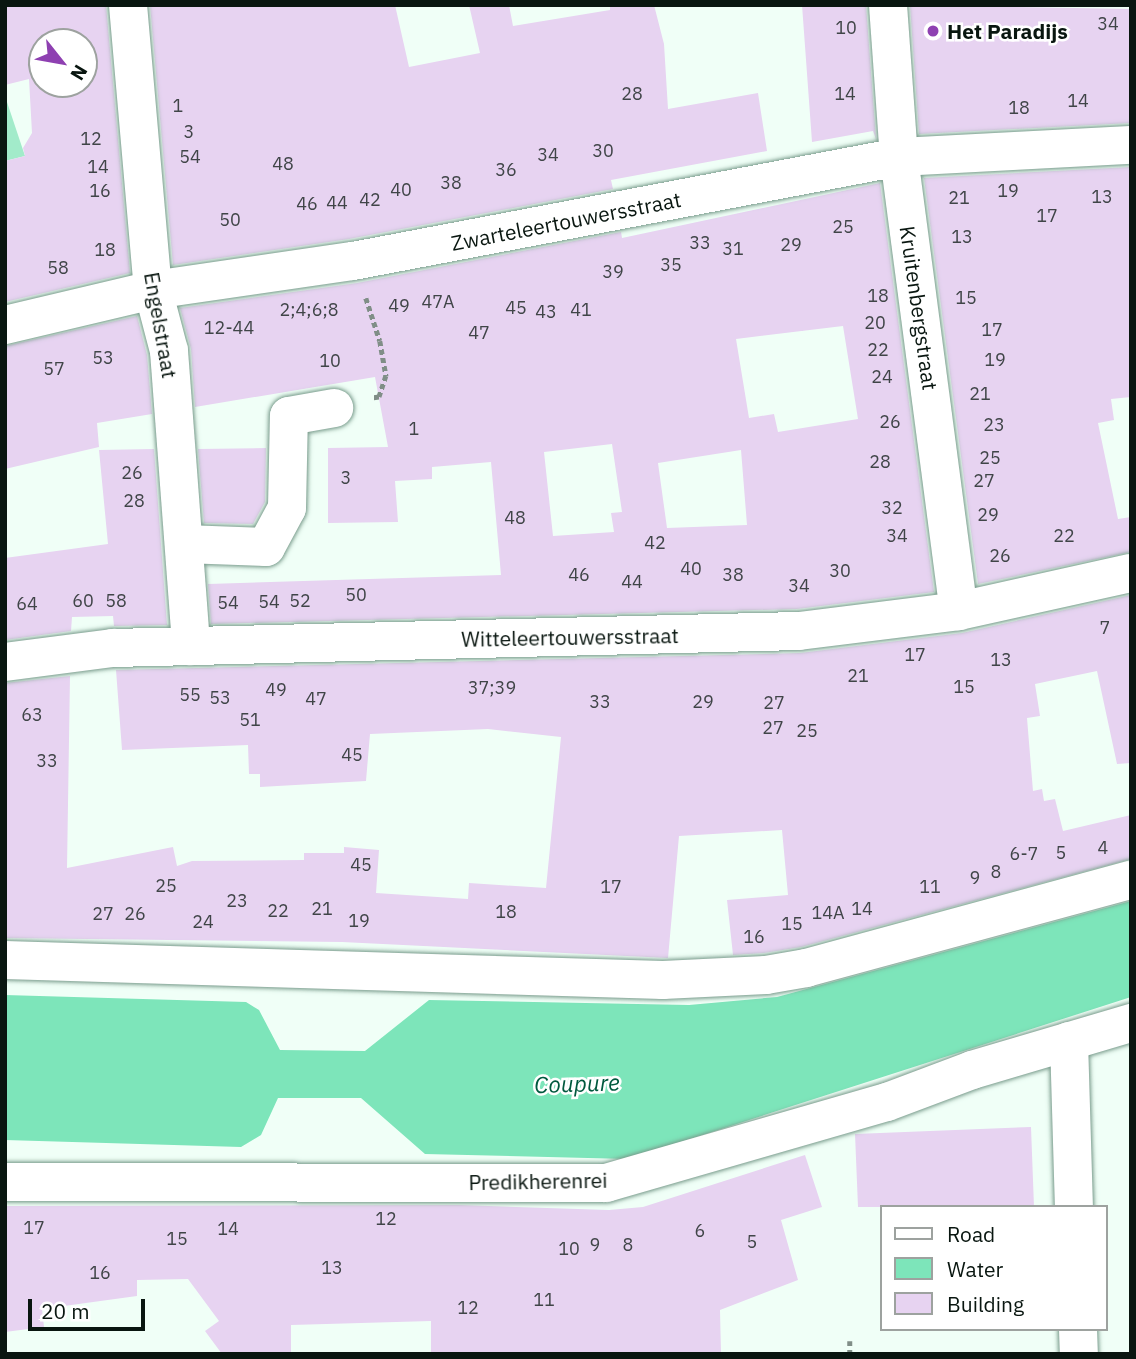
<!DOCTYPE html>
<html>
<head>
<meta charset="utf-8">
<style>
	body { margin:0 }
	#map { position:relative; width:1136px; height:1359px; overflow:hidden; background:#f0fff7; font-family:"IBM Plex Sans",sans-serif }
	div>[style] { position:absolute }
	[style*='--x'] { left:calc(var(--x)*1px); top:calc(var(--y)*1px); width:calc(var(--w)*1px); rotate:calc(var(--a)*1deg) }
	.green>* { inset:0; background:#a2ebca }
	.water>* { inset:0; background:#7de5ba }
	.building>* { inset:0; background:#e7d3f1 }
	.path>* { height:4.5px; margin-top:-2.25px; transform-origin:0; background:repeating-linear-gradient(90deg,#808e87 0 5px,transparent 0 8.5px) }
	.roads { filter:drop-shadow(0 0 2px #799c8c) drop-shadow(0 0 2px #799c8c) }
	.minor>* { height:38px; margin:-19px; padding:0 19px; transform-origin:19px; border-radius:19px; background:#fff }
	.dots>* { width:19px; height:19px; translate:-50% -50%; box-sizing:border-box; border:4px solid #fff; border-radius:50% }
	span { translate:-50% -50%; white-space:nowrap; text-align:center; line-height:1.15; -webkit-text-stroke:5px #fff; paint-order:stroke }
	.number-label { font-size:18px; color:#404548 }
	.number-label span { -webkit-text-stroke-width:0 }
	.poi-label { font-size:21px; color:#091610; font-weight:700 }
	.left { translate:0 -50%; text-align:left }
	.street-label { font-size:21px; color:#091610 }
	.water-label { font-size:23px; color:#00593e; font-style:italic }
	.frame { position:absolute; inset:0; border:7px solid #091610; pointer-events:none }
	.legend { position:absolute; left:880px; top:1205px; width:228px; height:126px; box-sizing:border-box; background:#fff; border:2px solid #9da29f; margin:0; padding:9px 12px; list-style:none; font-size:21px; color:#091610 }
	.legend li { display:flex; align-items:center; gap:14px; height:35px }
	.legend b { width:35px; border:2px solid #9da29f }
	.north { position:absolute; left:28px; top:28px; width:70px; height:70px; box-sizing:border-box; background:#fff; border:2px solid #9da29f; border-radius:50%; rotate:121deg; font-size:19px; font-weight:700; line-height:28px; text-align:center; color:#091610 }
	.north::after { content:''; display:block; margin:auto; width:24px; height:32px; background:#8e40b1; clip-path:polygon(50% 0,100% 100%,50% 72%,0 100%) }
	.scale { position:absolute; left:28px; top:1299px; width:117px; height:32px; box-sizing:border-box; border:4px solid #091610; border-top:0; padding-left:9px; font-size:21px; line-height:24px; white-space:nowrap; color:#091610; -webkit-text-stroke:5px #fff; paint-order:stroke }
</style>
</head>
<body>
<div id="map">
	<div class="green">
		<div style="clip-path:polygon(5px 96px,25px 156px,5px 161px)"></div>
	</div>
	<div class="water">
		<div style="clip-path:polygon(1131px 901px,1131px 997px,628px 1159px,425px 1154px,361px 1098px,278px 1098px,261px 1135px,241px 1147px,5px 1140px,5px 995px,246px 1002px,259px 1010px,280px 1050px,365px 1051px,429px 1000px,689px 1005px,777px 997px)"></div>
	</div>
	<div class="building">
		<div style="clip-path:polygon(evenodd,5px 5px,106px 5px,130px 273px,5px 302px,5px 161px,25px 156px,23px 148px,32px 133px,29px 79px,5px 85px,5px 5px,42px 42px,84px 42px,84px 84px,42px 84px,42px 42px)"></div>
		<div style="clip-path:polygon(150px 5px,395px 5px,409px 67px,480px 53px,469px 5px,509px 5px,513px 26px,610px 10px,610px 5px,654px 5px,664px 44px,668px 109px,758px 93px,767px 151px,611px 180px,613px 189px,349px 239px,173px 265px)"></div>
		<div style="clip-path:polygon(802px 5px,866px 5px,876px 139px,873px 131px,812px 142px)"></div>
		<div style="clip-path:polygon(910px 5px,1131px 9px,1131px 123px,919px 134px)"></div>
		<div style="clip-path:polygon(1131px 167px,1131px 397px,1111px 399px,1114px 420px,1098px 423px,1118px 519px,1131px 517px,1131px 552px,978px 584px,924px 178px)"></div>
		<div style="clip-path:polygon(evenodd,880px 183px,934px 592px,797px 609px,211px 624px,208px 584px,501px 575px,491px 462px,432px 467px,432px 479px,395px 481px,398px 522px,328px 523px,328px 448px,388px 447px,375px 377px,195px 407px,191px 349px,180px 308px,357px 283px,621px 232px,622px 238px,880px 183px,843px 326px,858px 419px,778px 432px,774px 414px,749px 418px,736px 339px,843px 326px,880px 183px,612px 444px,622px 512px,611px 513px,614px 532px,553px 536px,544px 452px,612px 444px,880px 183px,741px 450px,747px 525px,667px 528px,658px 463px,741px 450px)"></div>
		<div style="clip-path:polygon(137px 316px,147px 355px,152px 414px,97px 423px,99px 447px,5px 469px,5px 346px)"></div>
		<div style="clip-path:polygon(266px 448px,265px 502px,253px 524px,204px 523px,198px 449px)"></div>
		<div style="clip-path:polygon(154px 449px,167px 625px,114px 626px,113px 616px,72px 617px,71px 631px,5px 640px,5px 558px,108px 544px,99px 450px)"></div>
		<div style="clip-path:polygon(1131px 595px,1131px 763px,1117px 764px,1097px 671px,1035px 684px,1040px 716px,1027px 718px,1033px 791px,1042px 789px,1044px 801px,1055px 799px,1063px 831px,1131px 815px,1131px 859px,801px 947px,764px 953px,733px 955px,727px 900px,788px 895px,782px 830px,679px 836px,668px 958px,342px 942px,5px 938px,5px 683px,70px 676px,67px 868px,173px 847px,177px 866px,192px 861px,304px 860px,304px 853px,344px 853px,344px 847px,379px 850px,376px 893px,468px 899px,469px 883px,546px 888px,561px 737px,488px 729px,370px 734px,366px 781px,260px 787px,260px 774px,249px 774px,248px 745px,122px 750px,116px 670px,800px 653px,962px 633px)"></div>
		<div style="clip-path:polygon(1031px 1127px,1034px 1207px,858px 1207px,855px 1134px)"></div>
		<div style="clip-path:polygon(805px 1155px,822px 1207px,781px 1220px,798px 1280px,720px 1310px,721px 1354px,431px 1354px,431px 1321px,291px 1325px,291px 1354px,222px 1354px,205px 1331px,219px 1321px,188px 1279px,137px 1280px,137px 1296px,42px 1309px,44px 1327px,5px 1332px,5px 1206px,459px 1205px,609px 1210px,643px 1207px)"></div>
	</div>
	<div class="path">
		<div style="--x:366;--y:298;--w:45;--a:72"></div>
		<div style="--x:380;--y:341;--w:36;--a:80"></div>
		<div style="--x:386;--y:376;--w:22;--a:108"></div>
		<div style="--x:379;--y:397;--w:7;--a:172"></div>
		<div style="--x:850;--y:1341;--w:13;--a:90"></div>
	</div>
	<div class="roads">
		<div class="minor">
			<div style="--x:128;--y:5;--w:286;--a:85"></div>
			<div style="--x:153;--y:290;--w:63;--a:75.3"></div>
			<div style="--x:169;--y:351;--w:296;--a:85.7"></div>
			<div style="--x:888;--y:5;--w:152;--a:85.9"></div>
			<div style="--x:899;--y:157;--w:458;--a:82.5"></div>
			<div style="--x:5;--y:325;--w:152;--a:-13.3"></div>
			<div style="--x:153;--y:290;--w:202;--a:-8.3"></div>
			<div style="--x:353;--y:261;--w:556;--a:-10.78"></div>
			<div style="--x:899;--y:157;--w:232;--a:-3"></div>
			<div style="--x:184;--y:544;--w:82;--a:2.1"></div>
			<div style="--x:266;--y:547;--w:44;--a:-61.7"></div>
			<div style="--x:287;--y:508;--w:92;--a:-88.8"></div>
			<div style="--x:289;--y:416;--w:46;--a:-10.1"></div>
			<div style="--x:5;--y:662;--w:109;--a:-7.4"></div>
			<div style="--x:113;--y:648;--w:686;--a:-1.42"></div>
			<div style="--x:799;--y:631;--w:161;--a:-7.1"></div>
			<div style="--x:959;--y:611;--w:176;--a:-12.5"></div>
			<div style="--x:5;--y:960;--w:658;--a:1.74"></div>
			<div style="--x:663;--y:980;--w:103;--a:-2.8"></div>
			<div style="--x:766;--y:975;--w:41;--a:-9.9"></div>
			<div style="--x:806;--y:968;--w:337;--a:-15.2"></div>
			<div style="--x:1069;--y:1041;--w:166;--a:88.3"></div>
			<div style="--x:5;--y:1182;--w:601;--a:0.1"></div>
			<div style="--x:606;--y:1183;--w:292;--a:-16.1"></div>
			<div style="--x:887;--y:1102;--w:91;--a:-20.6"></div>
			<div style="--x:972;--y:1070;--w:166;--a:-16.5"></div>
			<div style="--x:1078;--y:1329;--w:25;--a:88"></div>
		</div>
	</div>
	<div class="dots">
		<div style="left:933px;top:31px;background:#8e40b1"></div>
	</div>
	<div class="number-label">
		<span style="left:1108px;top:24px">34</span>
		<span style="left:846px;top:28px">10</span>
		<span style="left:632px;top:94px">28</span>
		<span style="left:845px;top:94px">14</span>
		<span style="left:1078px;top:101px">14</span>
		<span style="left:178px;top:106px">1</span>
		<span style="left:1019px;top:108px">18</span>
		<span style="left:189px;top:132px">3</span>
		<span style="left:91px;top:139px">12</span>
		<span style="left:603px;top:151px">30</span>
		<span style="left:548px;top:155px">34</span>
		<span style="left:190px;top:157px">54</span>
		<span style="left:283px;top:164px">48</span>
		<span style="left:98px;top:167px">14</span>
		<span style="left:506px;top:170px">36</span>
		<span style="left:451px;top:183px">38</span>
		<span style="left:401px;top:190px">40</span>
		<span style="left:100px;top:191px">16</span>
		<span style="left:1008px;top:191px">19</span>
		<span style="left:1102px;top:197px">13</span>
		<span style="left:959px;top:198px">21</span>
		<span style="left:370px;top:200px">42</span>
		<span style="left:337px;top:203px">44</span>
		<span style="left:307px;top:204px">46</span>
		<span style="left:1047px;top:216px">17</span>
		<span style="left:230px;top:220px">50</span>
		<span style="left:843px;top:227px">25</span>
		<span style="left:962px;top:237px">13</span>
		<span style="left:700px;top:243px">33</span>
		<span style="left:791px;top:245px">29</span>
		<span style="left:733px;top:249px">31</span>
		<span style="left:105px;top:250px">18</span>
		<span style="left:671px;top:265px">35</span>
		<span style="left:58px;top:268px">58</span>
		<span style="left:613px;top:272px">39</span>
		<span style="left:878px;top:296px">18</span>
		<span style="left:966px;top:298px">15</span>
		<span style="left:438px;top:302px">47A</span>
		<span style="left:399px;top:306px">49</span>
		<span style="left:516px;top:308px">45</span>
		<span style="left:309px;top:310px">2;4;6;8</span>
		<span style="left:581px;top:310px">41</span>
		<span style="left:546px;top:312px">43</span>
		<span style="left:875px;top:323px">20</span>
		<span style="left:229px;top:328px">12-44</span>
		<span style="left:992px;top:330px">17</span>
		<span style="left:479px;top:333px">47</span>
		<span style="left:878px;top:350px">22</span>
		<span style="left:103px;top:358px">53</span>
		<span style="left:995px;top:360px">19</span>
		<span style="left:330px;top:361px">10</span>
		<span style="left:54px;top:369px">57</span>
		<span style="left:882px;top:377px">24</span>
		<span style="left:980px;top:394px">21</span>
		<span style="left:890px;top:422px">26</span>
		<span style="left:994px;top:425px">23</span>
		<span style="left:414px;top:429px">1</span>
		<span style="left:990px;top:458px">25</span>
		<span style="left:880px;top:462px">28</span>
		<span style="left:132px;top:473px">26</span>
		<span style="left:346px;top:478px">3</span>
		<span style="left:984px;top:481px">27</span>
		<span style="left:134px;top:501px">28</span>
		<span style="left:892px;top:508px">32</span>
		<span style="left:988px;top:515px">29</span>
		<span style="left:515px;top:518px">48</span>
		<span style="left:897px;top:536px">34</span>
		<span style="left:1064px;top:536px">22</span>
		<span style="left:655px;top:543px">42</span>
		<span style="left:1000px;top:556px">26</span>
		<span style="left:691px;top:569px">40</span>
		<span style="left:840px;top:571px">30</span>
		<span style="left:579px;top:575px">46</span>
		<span style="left:733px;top:575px">38</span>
		<span style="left:632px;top:582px">44</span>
		<span style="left:799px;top:586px">34</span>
		<span style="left:356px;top:595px">50</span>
		<span style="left:83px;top:601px">60</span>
		<span style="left:116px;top:601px">58</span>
		<span style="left:300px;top:601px">52</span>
		<span style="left:269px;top:602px">54</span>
		<span style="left:228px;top:603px">54</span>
		<span style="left:27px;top:604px">64</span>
		<span style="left:1105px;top:628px">7</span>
		<span style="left:915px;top:655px">17</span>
		<span style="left:1001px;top:660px">13</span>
		<span style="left:858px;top:676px">21</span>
		<span style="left:964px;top:687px">15</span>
		<span style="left:492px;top:688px">37;39</span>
		<span style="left:276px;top:690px">49</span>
		<span style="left:190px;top:695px">55</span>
		<span style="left:220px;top:698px">53</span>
		<span style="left:316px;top:699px">47</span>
		<span style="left:600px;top:702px">33</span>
		<span style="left:703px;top:702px">29</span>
		<span style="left:774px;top:703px">27</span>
		<span style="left:32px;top:715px">63</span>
		<span style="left:250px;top:720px">51</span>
		<span style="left:773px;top:728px">27</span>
		<span style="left:807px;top:731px">25</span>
		<span style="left:352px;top:755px">45</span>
		<span style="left:47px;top:761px">33</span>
		<span style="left:1103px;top:848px">4</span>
		<span style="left:1061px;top:853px">5</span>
		<span style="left:1024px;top:854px">6-7</span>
		<span style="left:361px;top:865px">45</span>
		<span style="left:996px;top:872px">8</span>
		<span style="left:975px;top:878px">9</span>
		<span style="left:166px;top:886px">25</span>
		<span style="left:611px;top:887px">17</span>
		<span style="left:930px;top:887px">11</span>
		<span style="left:237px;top:901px">23</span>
		<span style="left:322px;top:909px">21</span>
		<span style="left:862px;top:909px">14</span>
		<span style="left:278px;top:911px">22</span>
		<span style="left:506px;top:912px">18</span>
		<span style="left:828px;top:913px">14A</span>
		<span style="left:103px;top:914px">27</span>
		<span style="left:135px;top:914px">26</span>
		<span style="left:359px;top:921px">19</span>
		<span style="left:203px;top:922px">24</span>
		<span style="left:792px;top:924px">15</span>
		<span style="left:754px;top:937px">16</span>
		<span style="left:386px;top:1219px">12</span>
		<span style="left:34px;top:1228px">17</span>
		<span style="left:228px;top:1229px">14</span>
		<span style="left:700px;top:1231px">6</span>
		<span style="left:177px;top:1239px">15</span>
		<span style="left:752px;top:1242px">5</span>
		<span style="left:595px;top:1245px">9</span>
		<span style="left:628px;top:1245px">8</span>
		<span style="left:569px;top:1249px">10</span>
		<span style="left:332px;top:1268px">13</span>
		<span style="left:100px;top:1273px">16</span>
		<span style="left:544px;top:1300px">11</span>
		<span style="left:468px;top:1308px">12</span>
	</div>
	<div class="poi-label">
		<span class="left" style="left:947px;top:31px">Het Paradijs</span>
	</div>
	<div class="street-label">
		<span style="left:566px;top:221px;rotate:-11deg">Zwarteleertouwersstraat</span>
		<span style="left:919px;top:308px;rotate:82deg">Kruitenbergstraat</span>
		<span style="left:161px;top:325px;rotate:80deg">Engelstraat</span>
		<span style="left:570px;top:637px;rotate:-1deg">Witteleertouwersstraat</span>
		<span style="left:538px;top:1181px;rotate:-1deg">Predikherenrei</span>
	</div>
	<div class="water-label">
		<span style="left:577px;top:1083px;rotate:-2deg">Coupure</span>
	</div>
	<div class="frame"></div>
	<ul class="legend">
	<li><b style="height:9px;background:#fff"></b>Road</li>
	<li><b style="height:19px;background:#7de5ba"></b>Water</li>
	<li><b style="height:19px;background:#e7d3f1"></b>Building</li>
	</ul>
	<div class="north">N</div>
	<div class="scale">20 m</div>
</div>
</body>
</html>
